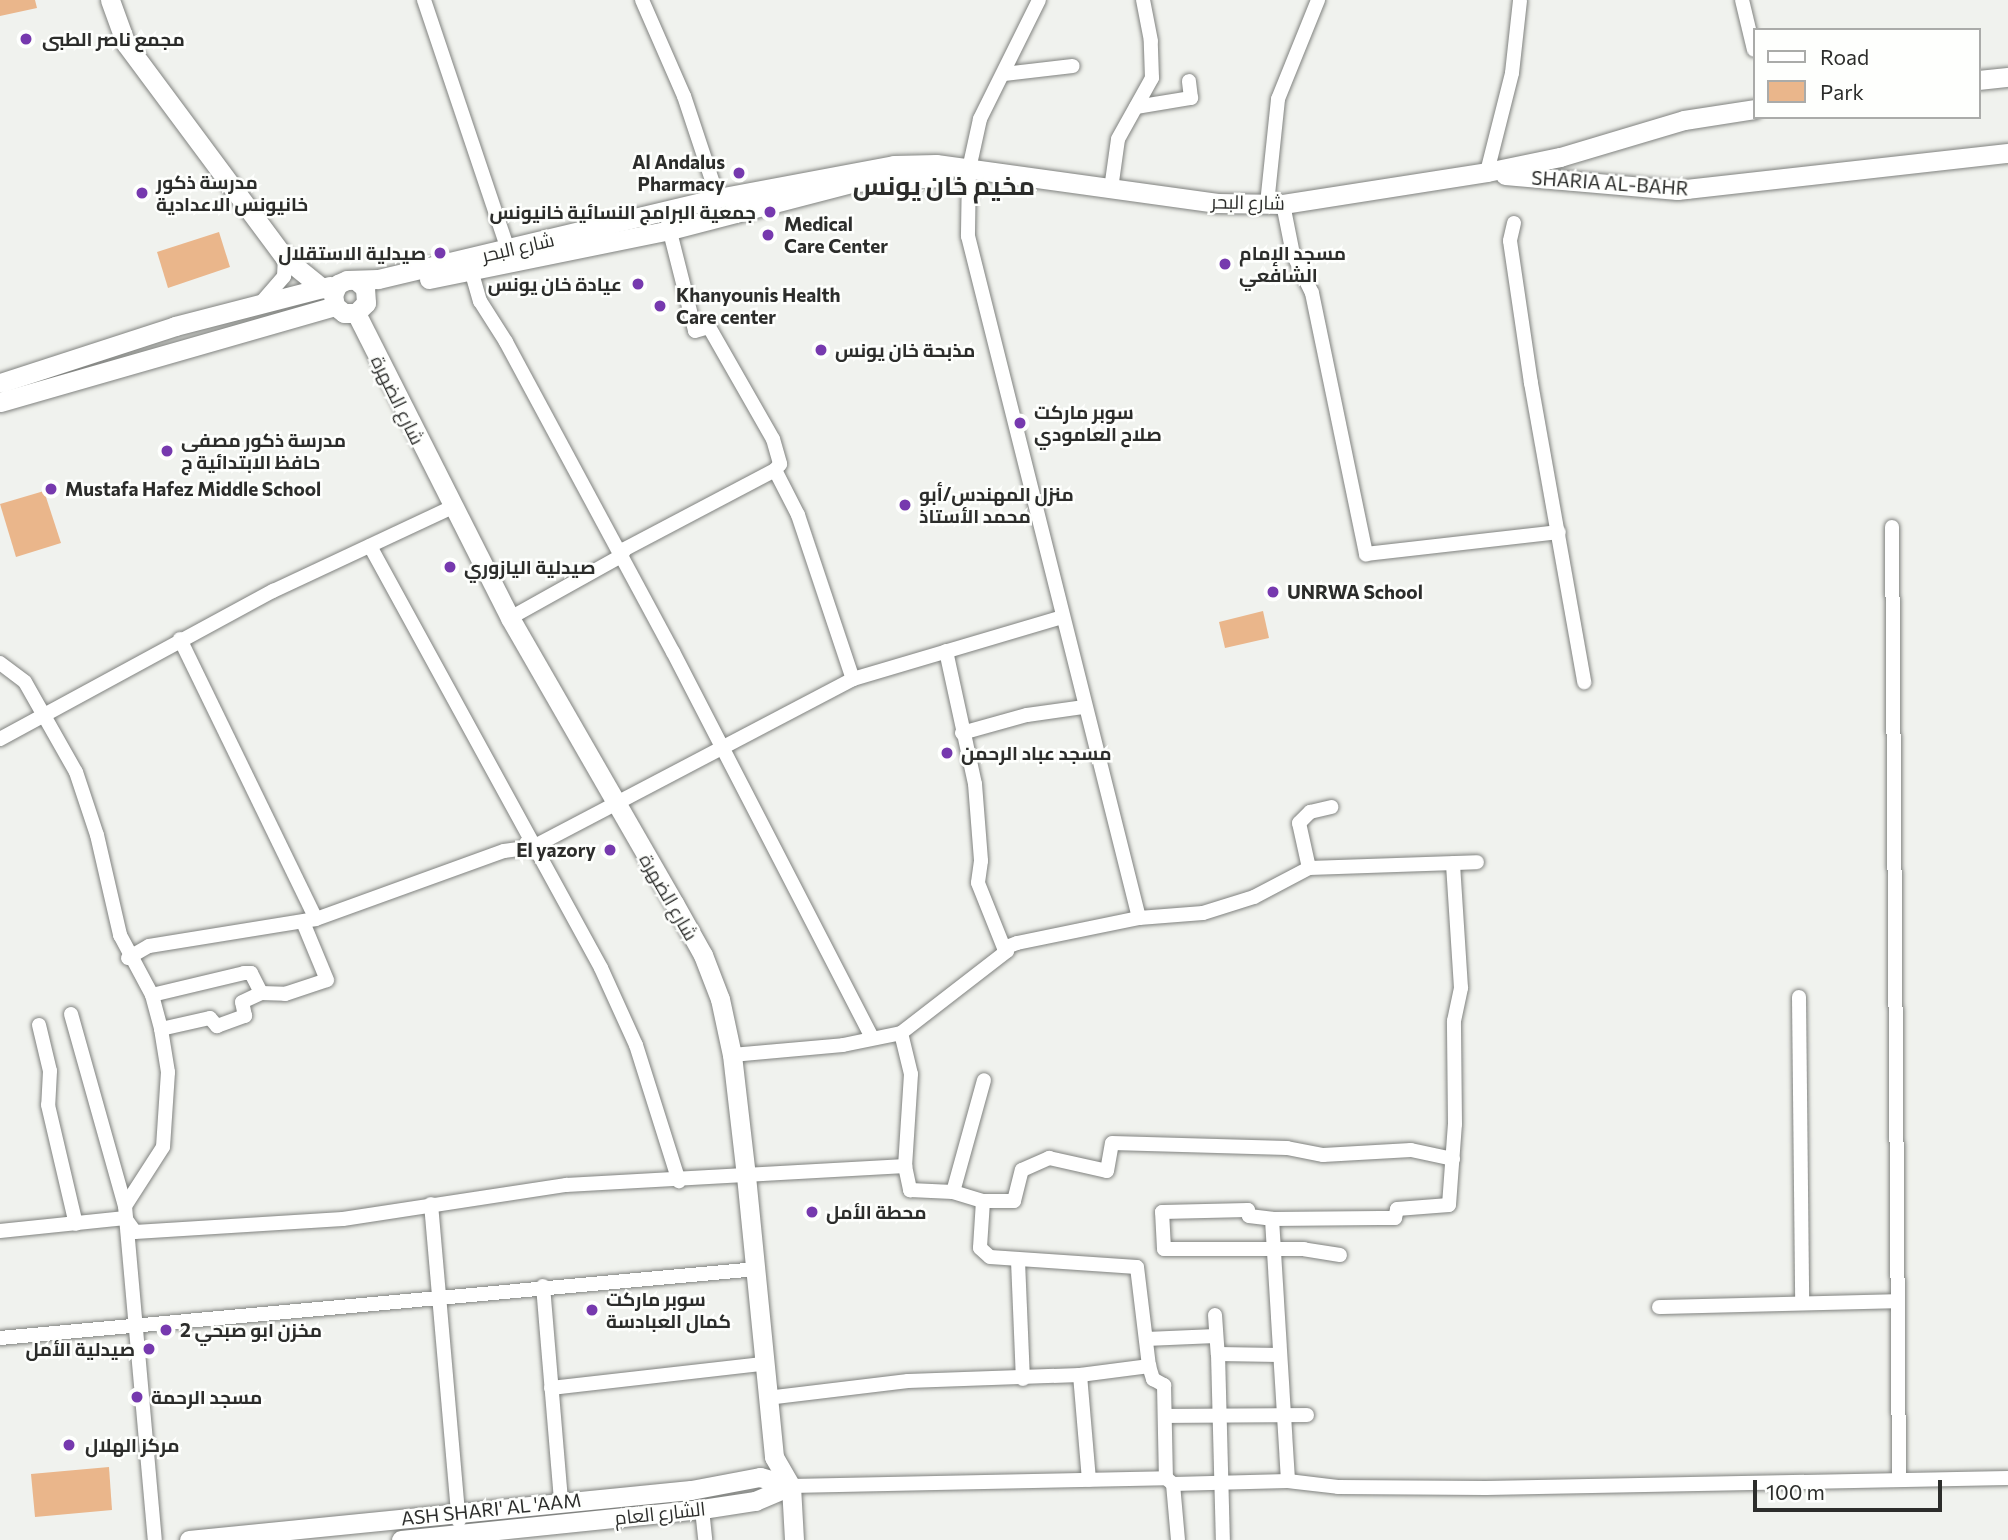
<!DOCTYPE html>
<html>
<head>
<meta charset="utf-8">
<style>
	body { margin:0 }
	#map { position:relative; width:2008px; height:1540px; overflow:hidden; background:#f0f2ee; font-family:Commissioner,Cairo,sans-serif }
	div>[style] { position:absolute }
	[style*='--x'] { left:calc(var(--x)*1px); top:calc(var(--y)*1px); width:calc(var(--w)*1px); rotate:calc(var(--a)*1deg) }
	.green>* { inset:0; background:#eab68b }
	.roads { filter:drop-shadow(0 0 2px #80827f) drop-shadow(0 0 2px #80827f) }
	.street>* { height:14px; margin:-7px; padding:0 7px; transform-origin:7px; border-radius:7px; background:#fff }
	.secondary>* { height:19px; margin:-9.5px; padding:0 9.5px; transform-origin:9.5px; border-radius:9.5px; background:#fff }
	.dots>* { width:19px; height:19px; translate:-50% -50%; box-sizing:border-box; border:4px solid #fefffd; border-radius:50% }
	span { translate:-50% -50%; white-space:nowrap; text-align:center; line-height:1.15; -webkit-text-stroke:5px #fefffd; paint-order:stroke }
	.poi-label { font-size:19px; color:#2c2d2b; font-weight:700 }
	.left { translate:0 -50%; text-align:left }
	.right { translate:-100% -50%; text-align:right }
	.street-label { font-size:19px; color:#2c2d2b }
	.district-label { font-size:26px; color:#2c2d2b; font-weight:700 }
	.legend { position:absolute; left:1753px; top:28px; width:228px; height:91px; box-sizing:border-box; background:#fefffd; border:2px solid #aaaba9; margin:0; padding:9px 12px; list-style:none; font-size:21px; color:#2c2d2b }
	.legend li { display:flex; align-items:center; gap:14px; height:35px }
	.legend b { width:35px; border:2px solid #aaaba9 }
	.scale { position:absolute; left:1753px; top:1480px; width:189px; height:32px; box-sizing:border-box; border:4px solid #2c2d2b; border-top:0; padding-left:9px; font-size:21px; line-height:24px; white-space:nowrap; color:#2c2d2b; -webkit-text-stroke:5px #fefffd; paint-order:stroke }
</style>
</head>
<body>
<div id="map">
	<div class="green">
		<div style="clip-path:polygon(0 0,35px 0,37px 8px,0 16px)"></div>
		<div style="clip-path:polygon(219px 232px,230px 267px,168px 288px,157px 252px)"></div>
		<div style="clip-path:polygon(44px 491px,61px 543px,16px 557px,0 504px)"></div>
		<div style="clip-path:polygon(1263px 611px,1269px 638px,1225px 648px,1219px 622px)"></div>
		<div style="clip-path:polygon(109px 1467px,112px 1510px,35px 1517px,31px 1474px)"></div>
	</div>
	<div class="roads">
		<div class="street">
			<div style="--x:424;--y:0;--w:263;--a:71.4"></div>
			<div style="--x:642;--y:0;--w:105;--a:66.4"></div>
			<div style="--x:684;--y:96;--w:108;--a:71.6"></div>
			<div style="--x:1039;--y:0;--w:133;--a:116.4"></div>
			<div style="--x:980;--y:119;--w:51;--a:102.4"></div>
			<div style="--x:969;--y:169;--w:67;--a:90.9"></div>
			<div style="--x:968;--y:236;--w:703;--a:75.92"></div>
			<div style="--x:1742;--y:0;--w:51;--a:76.5"></div>
			<div style="--x:1004;--y:74;--w:69;--a:-6.6"></div>
			<div style="--x:1136;--y:107;--w:56;--a:-9.3"></div>
			<div style="--x:1191;--y:98;--w:17;--a:-97"></div>
			<div style="--x:1487;--y:172;--w:102;--a:-75.8"></div>
			<div style="--x:1512;--y:73;--w:73;--a:-83.7"></div>
			<div style="--x:1111;--y:189;--w:50;--a:-82"></div>
			<div style="--x:1118;--y:139;--w:70;--a:-60.9"></div>
			<div style="--x:1152;--y:78;--w:37;--a:-92"></div>
			<div style="--x:1151;--y:41;--w:42;--a:-101"></div>
			<div style="--x:1267;--y:204;--w:106;--a:-84"></div>
			<div style="--x:1278;--y:99;--w:107;--a:-68"></div>
			<div style="--x:1283;--y:204;--w:51;--a:78.7"></div>
			<div style="--x:1293;--y:254;--w:43;--a:64"></div>
			<div style="--x:1312;--y:293;--w:267;--a:78.3"></div>
			<div style="--x:1366;--y:554;--w:194;--a:-6.5"></div>
			<div style="--x:1514;--y:223;--w:18;--a:103"></div>
			<div style="--x:1510;--y:241;--w:144;--a:81.6"></div>
			<div style="--x:1531;--y:383;--w:304;--a:79.9"></div>
			<div style="--x:668;--y:224;--w:110;--a:75.8"></div>
			<div style="--x:695;--y:331;--w:15;--a:-16"></div>
			<div style="--x:709;--y:327;--w:129;--a:60.3"></div>
			<div style="--x:773;--y:439;--w:26;--a:74"></div>
			<div style="--x:780;--y:464;--w:8;--a:130"></div>
			<div style="--x:775;--y:470;--w:51;--a:62.9"></div>
			<div style="--x:798;--y:515;--w:173;--a:71.5"></div>
			<div style="--x:469;--y:263;--w:40;--a:74"></div>
			<div style="--x:480;--y:301;--w:49;--a:57.6"></div>
			<div style="--x:506;--y:342;--w:352;--a:61.7"></div>
			<div style="--x:673;--y:652;--w:433;--a:62.7"></div>
			<div style="--x:260;--y:304;--w:37;--a:-49"></div>
			<div style="--x:284;--y:276;--w:18;--a:-87"></div>
			<div style="--x:1892;--y:527;--w:946;--a:89.58"></div>
			<div style="--x:370;--y:546;--w:481;--a:61.3"></div>
			<div style="--x:601;--y:968;--w:85;--a:65.6"></div>
			<div style="--x:636;--y:1045;--w:143;--a:72.5"></div>
			<div style="--x:510;--y:618;--w:127;--a:-29.2"></div>
			<div style="--x:621;--y:556;--w:8;--a:-60"></div>
			<div style="--x:625;--y:549;--w:170;--a:-27.8"></div>
			<div style="--x:180;--y:639;--w:311;--a:64.1"></div>
			<div style="--x:946;--y:651;--w:136;--a:77.7"></div>
			<div style="--x:975;--y:784;--w:77;--a:85.5"></div>
			<div style="--x:981;--y:861;--w:22;--a:98"></div>
			<div style="--x:978;--y:883;--w:70;--a:68.2"></div>
			<div style="--x:0;--y:663;--w:31;--a:37"></div>
			<div style="--x:25;--y:682;--w:103;--a:60.5"></div>
			<div style="--x:76;--y:772;--w:66;--a:71.6"></div>
			<div style="--x:97;--y:835;--w:103;--a:77"></div>
			<div style="--x:120;--y:935;--w:68;--a:61.9"></div>
			<div style="--x:152;--y:995;--w:35;--a:75"></div>
			<div style="--x:161;--y:1029;--w:44;--a:80.8"></div>
			<div style="--x:168;--y:1072;--w:75;--a:93.8"></div>
			<div style="--x:163;--y:1147;--w:70;--a:122.8"></div>
			<div style="--x:125;--y:1206;--w:335;--a:84.9"></div>
			<div style="--x:962;--y:733;--w:67;--a:-15.5"></div>
			<div style="--x:1027;--y:715;--w:58;--a:-8"></div>
			<div style="--x:0;--y:739;--w:311;--a:-28.5"></div>
			<div style="--x:273;--y:591;--w:198;--a:-25.1"></div>
			<div style="--x:1309;--y:868;--w:168;--a:-2"></div>
			<div style="--x:128;--y:958;--w:24;--a:-30"></div>
			<div style="--x:149;--y:946;--w:169;--a:-9.2"></div>
			<div style="--x:316;--y:919;--w:200;--a:-19.9"></div>
			<div style="--x:504;--y:851;--w:29;--a:-8"></div>
			<div style="--x:533;--y:847;--w:361;--a:-27.7"></div>
			<div style="--x:853;--y:679;--w:218;--a:-16.5"></div>
			<div style="--x:152;--y:995;--w:95;--a:-13.4"></div>
			<div style="--x:244;--y:973;--w:7;--a:0"></div>
			<div style="--x:251;--y:973;--w:22;--a:63"></div>
			<div style="--x:1799;--y:997;--w:306;--a:89.4"></div>
			<div style="--x:71;--y:1014;--w:199;--a:74.3"></div>
			<div style="--x:39;--y:1025;--w:47;--a:76.6"></div>
			<div style="--x:50;--y:1071;--w:34;--a:93"></div>
			<div style="--x:48;--y:1105;--w:122;--a:76.8"></div>
			<div style="--x:161;--y:1029;--w:50;--a:-12.7"></div>
			<div style="--x:210;--y:1018;--w:11;--a:49"></div>
			<div style="--x:217;--y:1026;--w:30;--a:-20"></div>
			<div style="--x:245;--y:1016;--w:14;--a:-102"></div>
			<div style="--x:242;--y:1002;--w:21;--a:-25"></div>
			<div style="--x:261;--y:993;--w:24;--a:2"></div>
			<div style="--x:285;--y:994;--w:44;--a:-18.4"></div>
			<div style="--x:327;--y:980;--w:63;--a:-112.5"></div>
			<div style="--x:901;--y:1033;--w:42;--a:76.3"></div>
			<div style="--x:911;--y:1074;--w:92;--a:93.7"></div>
			<div style="--x:732;--y:1055;--w:111;--a:-5.1"></div>
			<div style="--x:843;--y:1045;--w:59;--a:-11.7"></div>
			<div style="--x:901;--y:1033;--w:134;--a:-37.7"></div>
			<div style="--x:1007;--y:951;--w:4;--a:-135"></div>
			<div style="--x:1004;--y:948;--w:14;--a:-21"></div>
			<div style="--x:1017;--y:943;--w:125;--a:-11.6"></div>
			<div style="--x:1139;--y:918;--w:64;--a:-4.5"></div>
			<div style="--x:1203;--y:913;--w:53;--a:-17.4"></div>
			<div style="--x:1254;--y:897;--w:62;--a:-27.8"></div>
			<div style="--x:1309;--y:868;--w:46;--a:-102.5"></div>
			<div style="--x:1299;--y:823;--w:16;--a:-45"></div>
			<div style="--x:1310;--y:812;--w:22;--a:-13"></div>
			<div style="--x:953;--y:1192;--w:116;--a:-74.5"></div>
			<div style="--x:983;--y:1201;--w:31;--a:0"></div>
			<div style="--x:1014;--y:1201;--w:32;--a:-76"></div>
			<div style="--x:1022;--y:1170;--w:30;--a:-24"></div>
			<div style="--x:1049;--y:1158;--w:59;--a:12.6"></div>
			<div style="--x:1107;--y:1171;--w:28;--a:-80"></div>
			<div style="--x:1112;--y:1143;--w:175;--a:1.6"></div>
			<div style="--x:1287;--y:1148;--w:37;--a:11"></div>
			<div style="--x:1323;--y:1155;--w:88;--a:-3.3"></div>
			<div style="--x:1411;--y:1150;--w:43;--a:12.1"></div>
			<div style="--x:431;--y:1204;--w:318;--a:85"></div>
			<div style="--x:1272;--y:1219;--w:262;--a:86.5"></div>
			<div style="--x:0;--y:1231;--w:126;--a:-5.9"></div>
			<div style="--x:125;--y:1218;--w:17;--a:54"></div>
			<div style="--x:135;--y:1232;--w:208;--a:-3.6"></div>
			<div style="--x:343;--y:1219;--w:226;--a:-8.7"></div>
			<div style="--x:566;--y:1185;--w:340;--a:-3.2"></div>
			<div style="--x:905;--y:1166;--w:25;--a:78"></div>
			<div style="--x:910;--y:1190;--w:43;--a:2.7"></div>
			<div style="--x:953;--y:1192;--w:31;--a:17"></div>
			<div style="--x:983;--y:1201;--w:47;--a:93.7"></div>
			<div style="--x:980;--y:1248;--w:13;--a:42"></div>
			<div style="--x:990;--y:1257;--w:147;--a:3.9"></div>
			<div style="--x:1137;--y:1267;--w:100;--a:83.1"></div>
			<div style="--x:1149;--y:1366;--w:14;--a:73"></div>
			<div style="--x:1153;--y:1379;--w:13;--a:29"></div>
			<div style="--x:1164;--y:1385;--w:93;--a:88.8"></div>
			<div style="--x:1340;--y:1255;--w:36;--a:-171"></div>
			<div style="--x:1304;--y:1249;--w:140;--a:180"></div>
			<div style="--x:1164;--y:1249;--w:37;--a:-93"></div>
			<div style="--x:1162;--y:1212;--w:86;--a:-1.3"></div>
			<div style="--x:1248;--y:1210;--w:6;--a:81"></div>
			<div style="--x:1249;--y:1216;--w:23;--a:7"></div>
			<div style="--x:1272;--y:1219;--w:108;--a:-0.5"></div>
			<div style="--x:1380;--y:1218;--w:15;--a:0"></div>
			<div style="--x:1395;--y:1218;--w:9;--a:-77"></div>
			<div style="--x:1397;--y:1209;--w:52;--a:-4.4"></div>
			<div style="--x:1449;--y:1205;--w:81;--a:-85.8"></div>
			<div style="--x:1455;--y:1124;--w:103;--a:-90.6"></div>
			<div style="--x:1454;--y:1021;--w:34;--a:-78"></div>
			<div style="--x:1461;--y:988;--w:125;--a:-93.7"></div>
			<div style="--x:1018;--y:1261;--w:118;--a:87.6"></div>
			<div style="--x:543;--y:1286;--w:217;--a:85.2"></div>
			<div style="--x:1659;--y:1307;--w:238;--a:-1.4"></div>
			<div style="--x:1215;--y:1315;--w:39;--a:86"></div>
			<div style="--x:1218;--y:1354;--w:61;--a:0.9"></div>
			<div style="--x:0;--y:1338;--w:759;--a:-5.21"></div>
			<div style="--x:1146;--y:1339;--w:70;--a:-2.5"></div>
			<div style="--x:1218;--y:1354;--w:186;--a:88.5"></div>
			<div style="--x:1080;--y:1375;--w:105;--a:85.1"></div>
			<div style="--x:551;--y:1388;--w:213;--a:-6.5"></div>
			<div style="--x:767;--y:1398;--w:142;--a:-6.9"></div>
			<div style="--x:908;--y:1381;--w:172;--a:-2"></div>
			<div style="--x:1080;--y:1375;--w:70;--a:-7.4"></div>
			<div style="--x:1165;--y:1416;--w:142;--a:-0.4"></div>
			<div style="--x:1173;--y:1484;--w:56;--a:84.9"></div>
			<div style="--x:791;--y:1486;--w:375;--a:-1.2"></div>
			<div style="--x:1166;--y:1478;--w:9;--a:41"></div>
			<div style="--x:1173;--y:1484;--w:115;--a:-1.5"></div>
			<div style="--x:1288;--y:1481;--w:50;--a:6.8"></div>
			<div style="--x:1338;--y:1487;--w:148;--a:0.4"></div>
			<div style="--x:1486;--y:1488;--w:522;--a:-1.1"></div>
			<div style="--x:702;--y:1509;--w:31;--a:84"></div>
		</div>
		<div class="secondary">
			<div style="--x:110;--y:0;--w:47;--a:70"></div>
			<div style="--x:126;--y:44;--w:267;--a:53.4"></div>
			<div style="--x:285;--y:258;--w:48;--a:39"></div>
			<div style="--x:1978;--y:80;--w:30;--a:-6"></div>
			<div style="--x:1505;--y:175;--w:173;--a:5"></div>
			<div style="--x:1677;--y:190;--w:333;--a:-6.4"></div>
			<div style="--x:429;--y:279;--w:246;--a:-11.5"></div>
			<div style="--x:670;--y:230;--w:191;--a:-14.5"></div>
			<div style="--x:855;--y:182;--w:89;--a:-3.2"></div>
			<div style="--x:357;--y:281;--w:11;--a:41"></div>
			<div style="--x:365;--y:288;--w:15;--a:86"></div>
			<div style="--x:366;--y:303;--w:14;--a:135"></div>
			<div style="--x:356;--y:313;--w:12;--a:180"></div>
			<div style="--x:344;--y:313;--w:11;--a:-142"></div>
			<div style="--x:335;--y:306;--w:11;--a:-100"></div>
			<div style="--x:333;--y:295;--w:12;--a:-66"></div>
			<div style="--x:338;--y:284;--w:10;--a:-24"></div>
			<div style="--x:347;--y:280;--w:31;--a:-2"></div>
			<div style="--x:378;--y:279;--w:350;--a:-13.4"></div>
			<div style="--x:718;--y:198;--w:179;--a:-10.6"></div>
			<div style="--x:894;--y:165;--w:42;--a:-1.4"></div>
			<div style="--x:936;--y:164;--w:284;--a:7.9"></div>
			<div style="--x:1217;--y:203;--w:66;--a:0.9"></div>
			<div style="--x:1283;--y:204;--w:206;--a:-8.9"></div>
			<div style="--x:1487;--y:172;--w:75;--a:-11.6"></div>
			<div style="--x:1560;--y:157;--w:129;--a:-16.6"></div>
			<div style="--x:1684;--y:120;--w:71;--a:-8.9"></div>
			<div style="--x:356;--y:313;--w:342;--a:63.2"></div>
			<div style="--x:510;--y:618;--w:329;--a:60.1"></div>
			<div style="--x:674;--y:903;--w:60;--a:60.9"></div>
			<div style="--x:703;--y:955;--w:47;--a:68.9"></div>
			<div style="--x:720;--y:999;--w:57;--a:77.9"></div>
			<div style="--x:732;--y:1055;--w:122;--a:83.4"></div>
			<div style="--x:746;--y:1176;--w:282;--a:84.3"></div>
			<div style="--x:774;--y:1457;--w:34;--a:60"></div>
			<div style="--x:791;--y:1486;--w:54;--a:86.8"></div>
			<div style="--x:0;--y:383;--w:184;--a:-18"></div>
			<div style="--x:175;--y:326;--w:160;--a:-14.5"></div>
			<div style="--x:0;--y:402;--w:348;--a:-16"></div>
			<div style="--x:189;--y:1540;--w:504;--a:-5.69"></div>
			<div style="--x:691;--y:1490;--w:70;--a:-10.7"></div>
			<div style="--x:760;--y:1477;--w:32;--a:16"></div>
			<div style="--x:401;--y:1540;--w:303;--a:-5.9"></div>
			<div style="--x:702;--y:1509;--w:54;--a:-8.6"></div>
			<div style="--x:755;--y:1501;--w:39;--a:-23"></div>
		</div>
	</div>
	<div class="dots">
		<div style="left:26px;top:39px;background:#7639ae"></div>
		<div style="left:739px;top:173px;background:#7639ae"></div>
		<div style="left:142px;top:193px;background:#7639ae"></div>
		<div style="left:770px;top:212px;background:#7639ae"></div>
		<div style="left:768px;top:235px;background:#7639ae"></div>
		<div style="left:440px;top:253px;background:#7639ae"></div>
		<div style="left:1225px;top:264px;background:#7639ae"></div>
		<div style="left:638px;top:284px;background:#7639ae"></div>
		<div style="left:660px;top:306px;background:#7639ae"></div>
		<div style="left:821px;top:350px;background:#7639ae"></div>
		<div style="left:1020px;top:423px;background:#7639ae"></div>
		<div style="left:167px;top:451px;background:#7639ae"></div>
		<div style="left:51px;top:489px;background:#7639ae"></div>
		<div style="left:905px;top:505px;background:#7639ae"></div>
		<div style="left:450px;top:567px;background:#7639ae"></div>
		<div style="left:1273px;top:592px;background:#7639ae"></div>
		<div style="left:947px;top:753px;background:#7639ae"></div>
		<div style="left:610px;top:850px;background:#7639ae"></div>
		<div style="left:812px;top:1212px;background:#7639ae"></div>
		<div style="left:592px;top:1310px;background:#7639ae"></div>
		<div style="left:166px;top:1330px;background:#7639ae"></div>
		<div style="left:149px;top:1349px;background:#7639ae"></div>
		<div style="left:137px;top:1397px;background:#7639ae"></div>
		<div style="left:69px;top:1445px;background:#7639ae"></div>
	</div>
	<div class="poi-label">
		<span class="left" style="left:42px;top:39px">مجمع ناصر الطبى</span>
		<span class="right" style="left:725px;top:173px">Al Andalus<br>Pharmacy</span>
		<span class="left" style="left:156px;top:193px">مدرسة ذكور<br>خانيونس الاعدادية</span>
		<span class="right" style="left:756px;top:212px">جمعية البرامج النسائية خانيونس</span>
		<span class="left" style="left:784px;top:235px">Medical<br>Care Center</span>
		<span class="right" style="left:426px;top:253px">صيدلية الاستقلال</span>
		<span class="left" style="left:1239px;top:264px">مسجد الإمام<br>الشافعي</span>
		<span class="right" style="left:622px;top:284px">عيادة خان يونس</span>
		<span class="left" style="left:676px;top:306px">Khanyounis Health<br>Care center</span>
		<span class="left" style="left:835px;top:350px">مذبحة خان يونس</span>
		<span class="left" style="left:1034px;top:423px">سوبر ماركت<br>صلاح العامودي</span>
		<span class="left" style="left:181px;top:451px">مدرسة ذكور مصفى<br>حافظ الابتدائية ج</span>
		<span class="left" style="left:65px;top:489px">Mustafa Hafez Middle School</span>
		<span class="left" style="left:919px;top:505px">منزل المهندس/أبو<br>محمد الأستاذ</span>
		<span class="left" style="left:464px;top:567px">صيدلية اليازوري</span>
		<span class="left" style="left:1287px;top:592px">UNRWA School</span>
		<span class="left" style="left:961px;top:753px">مسجد عباد الرحمن</span>
		<span class="right" style="left:596px;top:850px">El yazory</span>
		<span class="left" style="left:826px;top:1212px">محطة الأمل</span>
		<span class="left" style="left:606px;top:1310px">سوبر ماركت<br>كمال العبادسة</span>
		<span class="left" style="left:180px;top:1330px">مخزن ابو صبحي 2</span>
		<span class="right" style="left:135px;top:1349px">صيدلية الأمل</span>
		<span class="left" style="left:151px;top:1397px">مسجد الرحمة</span>
		<span class="left" style="left:85px;top:1445px">مركز الهلال</span>
	</div>
	<div class="street-label">
		<span style="left:1610px;top:183px;rotate:4deg">SHARIA AL-BAHR</span>
		<span style="left:1248px;top:202px;rotate:1deg">شارع البحر</span>
		<span style="left:518px;top:247px;rotate:-13deg">شارع البحر</span>
		<span style="left:398px;top:400px;rotate:64deg">شارع الضهرة</span>
		<span style="left:669px;top:897px;rotate:60deg">شارع الضهرة</span>
		<span style="left:491px;top:1509px;rotate:-6deg">ASH SHARI' AL 'AAM</span>
		<span style="left:660px;top:1513px;rotate:-6deg">الشارع العام</span>
	</div>
	<div class="district-label">
		<span style="left:944px;top:185px">مخيم خان يونس</span>
	</div>
	<ul class="legend">
	<li><b style="height:9px;background:#fff"></b>Road</li>
	<li><b style="height:19px;background:#eab68b"></b>Park</li>
	</ul>
	<div class="scale">100 m</div>
</div>
</body>
</html>
